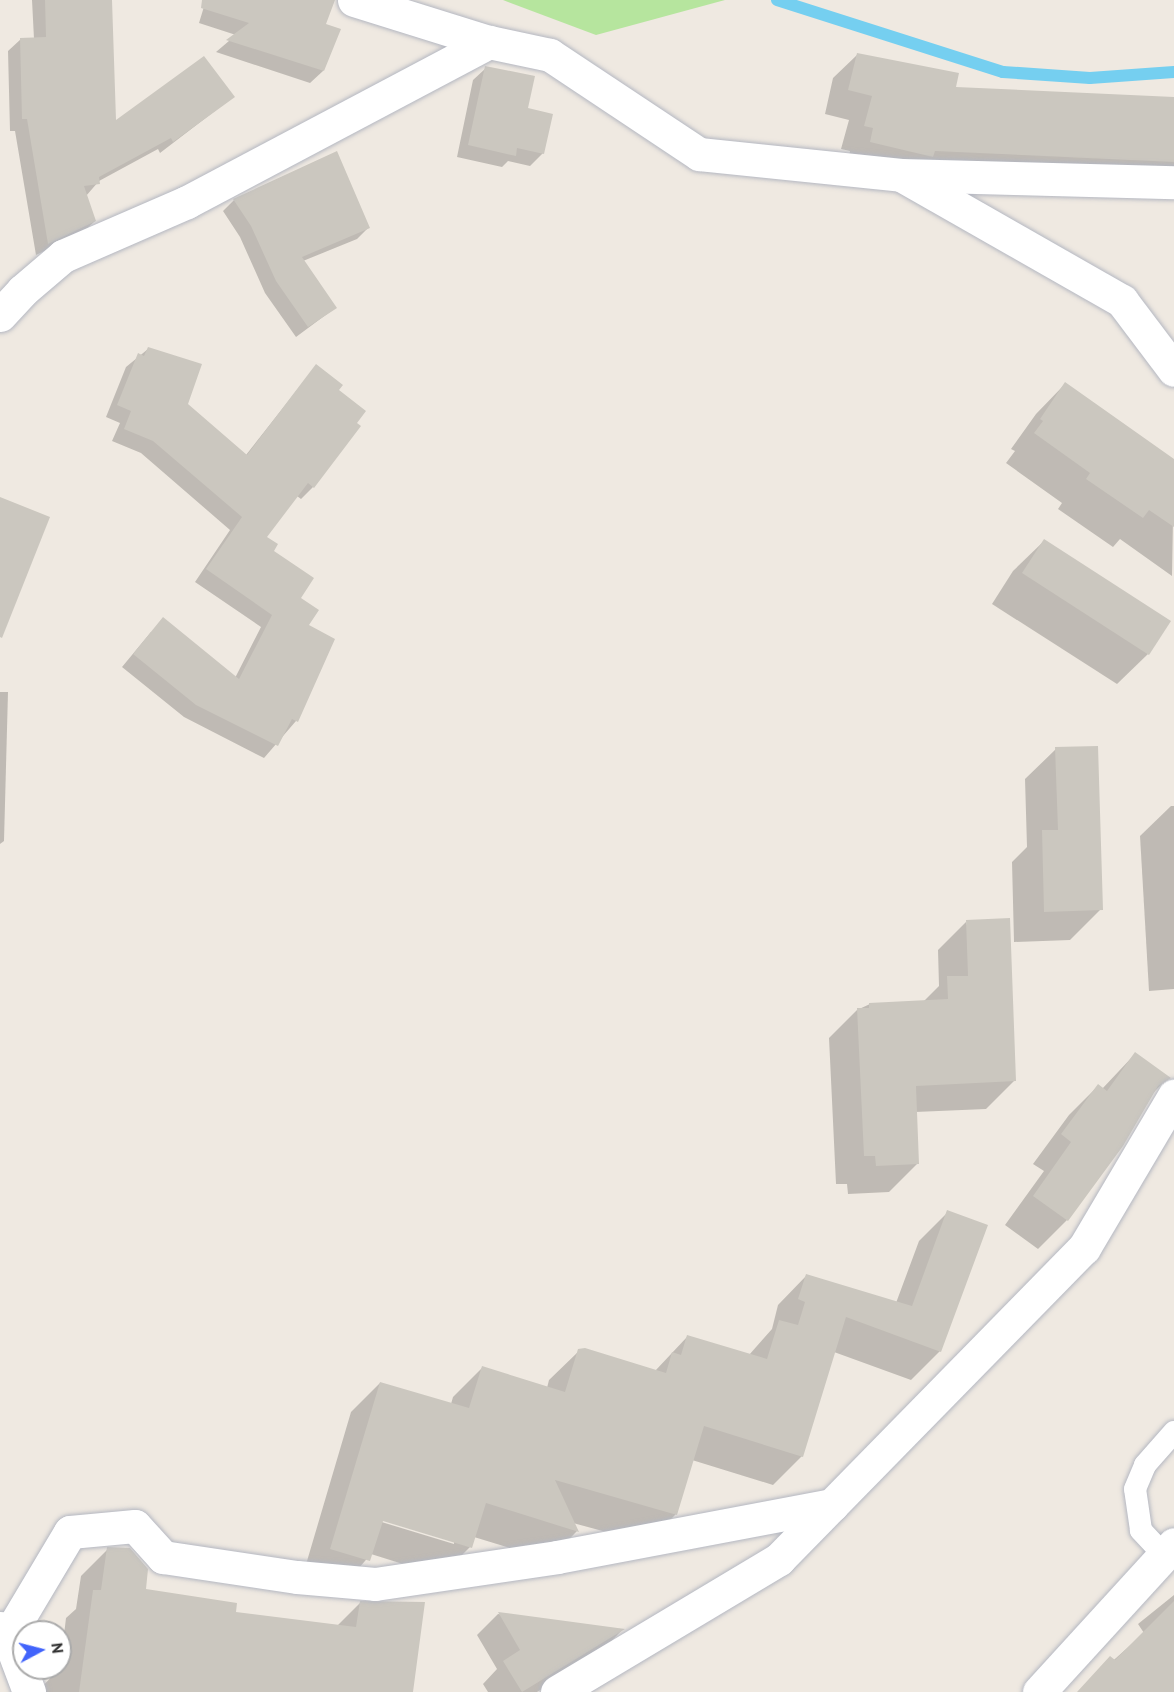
<!DOCTYPE html>
<html>
<head>
<meta charset="utf-8">
<style>
	body { margin:0 }
	#map { position:relative; width:1174px; height:1692px; overflow:hidden; background:#efe9e1; font-family:"PT Sans",sans-serif }
	div>[style] { position:absolute }
	[style*='--x'] { left:calc(var(--x)*1px); top:calc(var(--y)*1px); width:calc(var(--w)*1px); rotate:calc(var(--a)*1deg) }
	.green>* { inset:0; background:#b6e59e }
	.shadow>* { inset:0; background:#0003 }
	.stream>* { height:12px; margin:-6px; padding:0 6px; transform-origin:6px; border-radius:6px; background:#75cff0 }
	.building>* { inset:0; background:#cbc7bf }
	.roads { filter:drop-shadow(0 0 2px #b4b7c1) drop-shadow(0 0 2px #b4b7c1) }
	.lane>* { height:22px; margin:-11px; padding:0 11px; transform-origin:11px; border-radius:11px; background:#fff }
	.street>* { height:33px; margin:-16.5px; padding:0 16.5px; transform-origin:16.5px; border-radius:16.5px; background:#fff }
	.secondary>* { height:33px; margin:-16.5px; padding:0 16.5px; transform-origin:16.5px; border-radius:16.5px; background:#fff }
	span { translate:-50% -50%; white-space:nowrap; text-align:center; line-height:1.15; -webkit-text-stroke:5px #fff; paint-order:stroke }
	.north { position:absolute; left:12px; top:1620px; width:60px; height:60px; box-sizing:border-box; background:#fff; border:2px solid #ababab; border-radius:50%; rotate:83deg; font-size:16px; font-weight:700; line-height:24px; text-align:center; color:#2e2e2e }
	.north::after { content:''; display:block; margin:auto; width:21px; height:27px; background:#4264fb; clip-path:polygon(50% 0,100% 100%,50% 72%,0 100%) }
</style>
</head>
<body>
<div id="map">
	<div class="green">
		<div style="clip-path:polygon(503px 0,725px 0,596px 35px)"></div>
	</div>
	<div class="shadow">
		<div style="clip-path:polygon(32px 0,111px 0,115px 122px,233px 97px,160px 153px,158px 149px,99px 181px,86px 196px,95px 221px,82px 233px,36px 255px,15px 131px,10px 131px,8px 51px,21px 39px,34px 39px)"></div>
		<div style="clip-path:polygon(206px 0,313px 0,324px 25px,323px 71px,310px 83px,216px 52px,236px 35px,199px 23px)"></div>
		<div style="clip-path:polygon(857px 55px,954px 88px,1174px 98px,1174px 186px,847px 166px,850px 151px,841px 149px,849px 120px,825px 114px,833px 78px)"></div>
		<div style="clip-path:polygon(486px 68px,526px 109px,543px 153px,530px 166px,508px 161px,502px 167px,457px 157px,473px 80px)"></div>
		<div style="clip-path:polygon(234px 200px,368px 228px,357px 239px,303px 261px,335px 308px,296px 337px,265px 293px,240px 237px,223px 211px)"></div>
		<div style="clip-path:polygon(148px 349px,186px 404px,246px 455px,316px 366px,336px 391px,313px 487px,301px 499px,297px 496px,265px 537px,299px 598px,306px 626px,296px 721px,264px 758px,184px 717px,122px 667px,151px 632px,235px 678px,261px 627px,195px 582px,230px 530px,141px 453px,112px 441px,120px 423px,106px 417px,126px 367px)"></div>
		<div style="clip-path:polygon(1065px 384px,1174px 460px,1172px 576px,1120px 539px,1113px 547px,1058px 509px,1062px 503px,1006px 463px,1015px 451px,1011px 449px,1036px 414px)"></div>
		<div style="clip-path:polygon(1044px 541px,1148px 654px,1117px 684px,992px 604px,1013px 571px)"></div>
		<div style="clip-path:polygon(0 692px,8px 692px,4px 841px,0 844px)"></div>
		<div style="clip-path:polygon(1056px 749px,1101px 909px,1070px 940px,1014px 942px,1012px 862px,1027px 847px,1025px 779px)"></div>
		<div style="clip-path:polygon(1171px 806px,1174px 806px,1174px 989px,1149px 991px,1140px 836px)"></div>
		<div style="clip-path:polygon(966px 922px,1014px 1081px,986px 1109px,915px 1112px,917px 1164px,889px 1192px,848px 1194px,847px 1184px,836px 1184px,829px 1038px,857px 1010px,870px 1004px,923px 1002px,939px 986px,938px 950px)"></div>
		<div style="clip-path:polygon(1135px 1054px,1168px 1078px,1150px 1096px,1122px 1145px,1067px 1220px,1038px 1249px,1005px 1225px,1044px 1171px,1033px 1164px,1069px 1115px,1098px 1086px,1102px 1089px)"></div>
		<div style="clip-path:polygon(evenodd,948px 1212px,940px 1351px,911px 1380px,834px 1352px,802px 1456px,773px 1485px,692px 1460px,676px 1514px,647px 1543px,573px 1523px,577px 1531px,549px 1560px,474px 1537px,470px 1547px,441px 1576px,371px 1554px,340px 1590px,302px 1578px,351px 1412px,380px 1383px,451px 1404px,453px 1397px,482px 1368px,547px 1388px,549px 1380px,579px 1351px,655px 1371px,687px 1337px,749px 1355px,772px 1329px,778px 1305px,807px 1275px,896px 1303px,919px 1241px,948px 1212px,376px 1517px,454px 1541px,454px 1544px,375px 1520px,376px 1517px)"></div>
		<div style="clip-path:polygon(108px 1549px,144px 1590px,234px 1613px,337px 1626px,360px 1603px,411px 1692px,37px 1692px,60px 1668px,66px 1618px,76px 1609px,81px 1576px)"></div>
		<div style="clip-path:polygon(1174px 1595px,1174px 1692px,1078px 1692px,1144px 1633px,1138px 1624px)"></div>
		<div style="clip-path:polygon(498px 1614px,622px 1630px,602px 1651px,537px 1692px,488px 1692px,483px 1684px,497px 1669px,477px 1635px)"></div>
	</div>
	<div class="stream">
		<div style="--x:777;--y:0;--w:237;--a:17.7"></div>
		<div style="--x:1003;--y:72;--w:87;--a:3.9"></div>
		<div style="--x:1090;--y:78;--w:84;--a:-4.1"></div>
	</div>
	<div class="building">
		<div style="clip-path:polygon(45px 0,112px 0,116px 120px,204px 56px,235px 97px,173px 142px,171px 138px,99px 177px,100px 184px,84px 186px,96px 221px,48px 244px,27px 119px,22px 119px,20px 38px,46px 37px)"></div>
		<div style="clip-path:polygon(202px 0,335px 0,326px 24px,341px 29px,324px 71px,226px 40px,249px 23px,201px 8px)"></div>
		<div style="clip-path:polygon(857px 53px,959px 73px,956px 87px,1174px 97px,1174px 162px,935px 151px,933px 157px,870px 142px,873px 128px,864px 126px,872px 96px,848px 90px)"></div>
		<div style="clip-path:polygon(485px 66px,535px 76px,528px 108px,553px 114px,544px 154px,517px 148px,516px 156px,468px 145px)"></div>
		<div style="clip-path:polygon(337px 151px,370px 228px,302px 257px,337px 308px,308px 327px,276px 281px,251px 226px,233px 199px)"></div>
		<div style="clip-path:polygon(148px 347px,202px 364px,188px 404px,247px 455px,316px 364px,343px 385px,339px 390px,366px 411px,357px 423px,361px 426px,314px 488px,308px 483px,267px 537px,278px 544px,274px 551px,314px 578px,301px 598px,319px 610px,309px 625px,335px 639px,298px 722px,292px 719px,278px 746px,196px 705px,133px 654px,163px 617px,239px 679px,272px 615px,206px 569px,242px 517px,153px 441px,124px 429px,131px 411px,117px 405px,138px 353px,144px 356px)"></div>
		<div style="clip-path:polygon(1065px 382px,1174px 459px,1174px 527px,1149px 510px,1143px 518px,1086px 479px,1090px 473px,1034px 433px,1043px 421px,1040px 419px)"></div>
		<div style="clip-path:polygon(0 497px,50px 517px,2px 638px,0 637px)"></div>
		<div style="clip-path:polygon(1044px 539px,1171px 621px,1149px 655px,1022px 573px)"></div>
		<div style="clip-path:polygon(1098px 746px,1103px 910px,1044px 912px,1042px 830px,1058px 830px,1055px 747px)"></div>
		<div style="clip-path:polygon(1010px 918px,1016px 1081px,916px 1086px,919px 1164px,876px 1166px,875px 1156px,864px 1156px,857px 1008px,869px 1008px,869px 1003px,948px 999px,947px 976px,968px 976px,966px 920px)"></div>
		<div style="clip-path:polygon(1135px 1052px,1171px 1078px,1158px 1086px,1123px 1146px,1068px 1221px,1033px 1196px,1071px 1142px,1061px 1134px,1098px 1084px,1107px 1091px)"></div>
		<div style="clip-path:polygon(947px 1210px,988px 1225px,941px 1352px,846px 1317px,803px 1457px,704px 1426px,677px 1515px,555px 1480px,579px 1532px,486px 1503px,472px 1548px,383px 1521px,370px 1561px,330px 1549px,380px 1382px,469px 1408px,482px 1366px,565px 1392px,578px 1349px,585px 1348px,666px 1373px,672px 1352px,681px 1355px,687px 1335px,767px 1359px,779px 1320px,798px 1325px,805px 1302px,798px 1299px,806px 1274px,912px 1306px)"></div>
		<div style="clip-path:polygon(107px 1547px,130px 1548px,148px 1569px,146px 1589px,237px 1603px,236px 1612px,356px 1627px,360px 1601px,425px 1602px,413px 1692px,79px 1692px,93px 1590px,101px 1590px)"></div>
		<div style="clip-path:polygon(1174px 1601px,1174px 1692px,1077px 1692px,1110px 1656px,1115px 1660px)"></div>
		<div style="clip-path:polygon(498px 1612px,625px 1629px,522px 1692px,503px 1661px,520px 1650px)"></div>
	</div>
	<div class="roads">
		<div class="lane">
			<div style="--x:1164;--y:1555;--w:34;--a:-133"></div>
			<div style="--x:1141;--y:1530;--w:41;--a:-98.3"></div>
			<div style="--x:1135;--y:1489;--w:26;--a:-67"></div>
			<div style="--x:1145;--y:1465;--w:44;--a:-48.7"></div>
		</div>
		<div class="street">
			<div style="--x:354;--y:0;--w:141;--a:17.3"></div>
			<div style="--x:489;--y:42;--w:62;--a:12"></div>
			<div style="--x:550;--y:55;--w:179;--a:33.6"></div>
			<div style="--x:699;--y:154;--w:203;--a:5.9"></div>
			<div style="--x:901;--y:175;--w:273;--a:1.5"></div>
			<div style="--x:903;--y:176;--w:252;--a:29.7"></div>
			<div style="--x:1122;--y:301;--w:86;--a:53"></div>
			<div style="--x:0;--y:315;--w:33;--a:-47"></div>
			<div style="--x:22;--y:291;--w:54;--a:-40.5"></div>
			<div style="--x:63;--y:256;--w:135;--a:-23.5"></div>
			<div style="--x:187;--y:202;--w:342;--a:-27.9"></div>
			<div style="--x:0;--y:1628;--w:11;--a:45"></div>
			<div style="--x:8;--y:1636;--w:60;--a:69.4"></div>
			<div style="--x:8;--y:1636;--w:121;--a:-59.2"></div>
			<div style="--x:70;--y:1532;--w:65;--a:-5.3"></div>
			<div style="--x:135;--y:1526;--w:42;--a:47.9"></div>
			<div style="--x:163;--y:1557;--w:135;--a:8.5"></div>
			<div style="--x:297;--y:1577;--w:78;--a:5.1"></div>
			<div style="--x:375;--y:1584;--w:184;--a:-8.4"></div>
			<div style="--x:557;--y:1557;--w:280;--a:-10.7"></div>
			<div style="--x:557;--y:1692;--w:259;--a:-30.9"></div>
			<div style="--x:779;--y:1559;--w:436;--a:-45.6"></div>
			<div style="--x:1084;--y:1248;--w:177;--a:-59.4"></div>
		</div>
		<div class="secondary">
			<div style="--x:1039;--y:1692;--w:200;--a:-47.6"></div>
		</div>
	</div>
	<div class="north">N</div>
</div>
</body>
</html>
